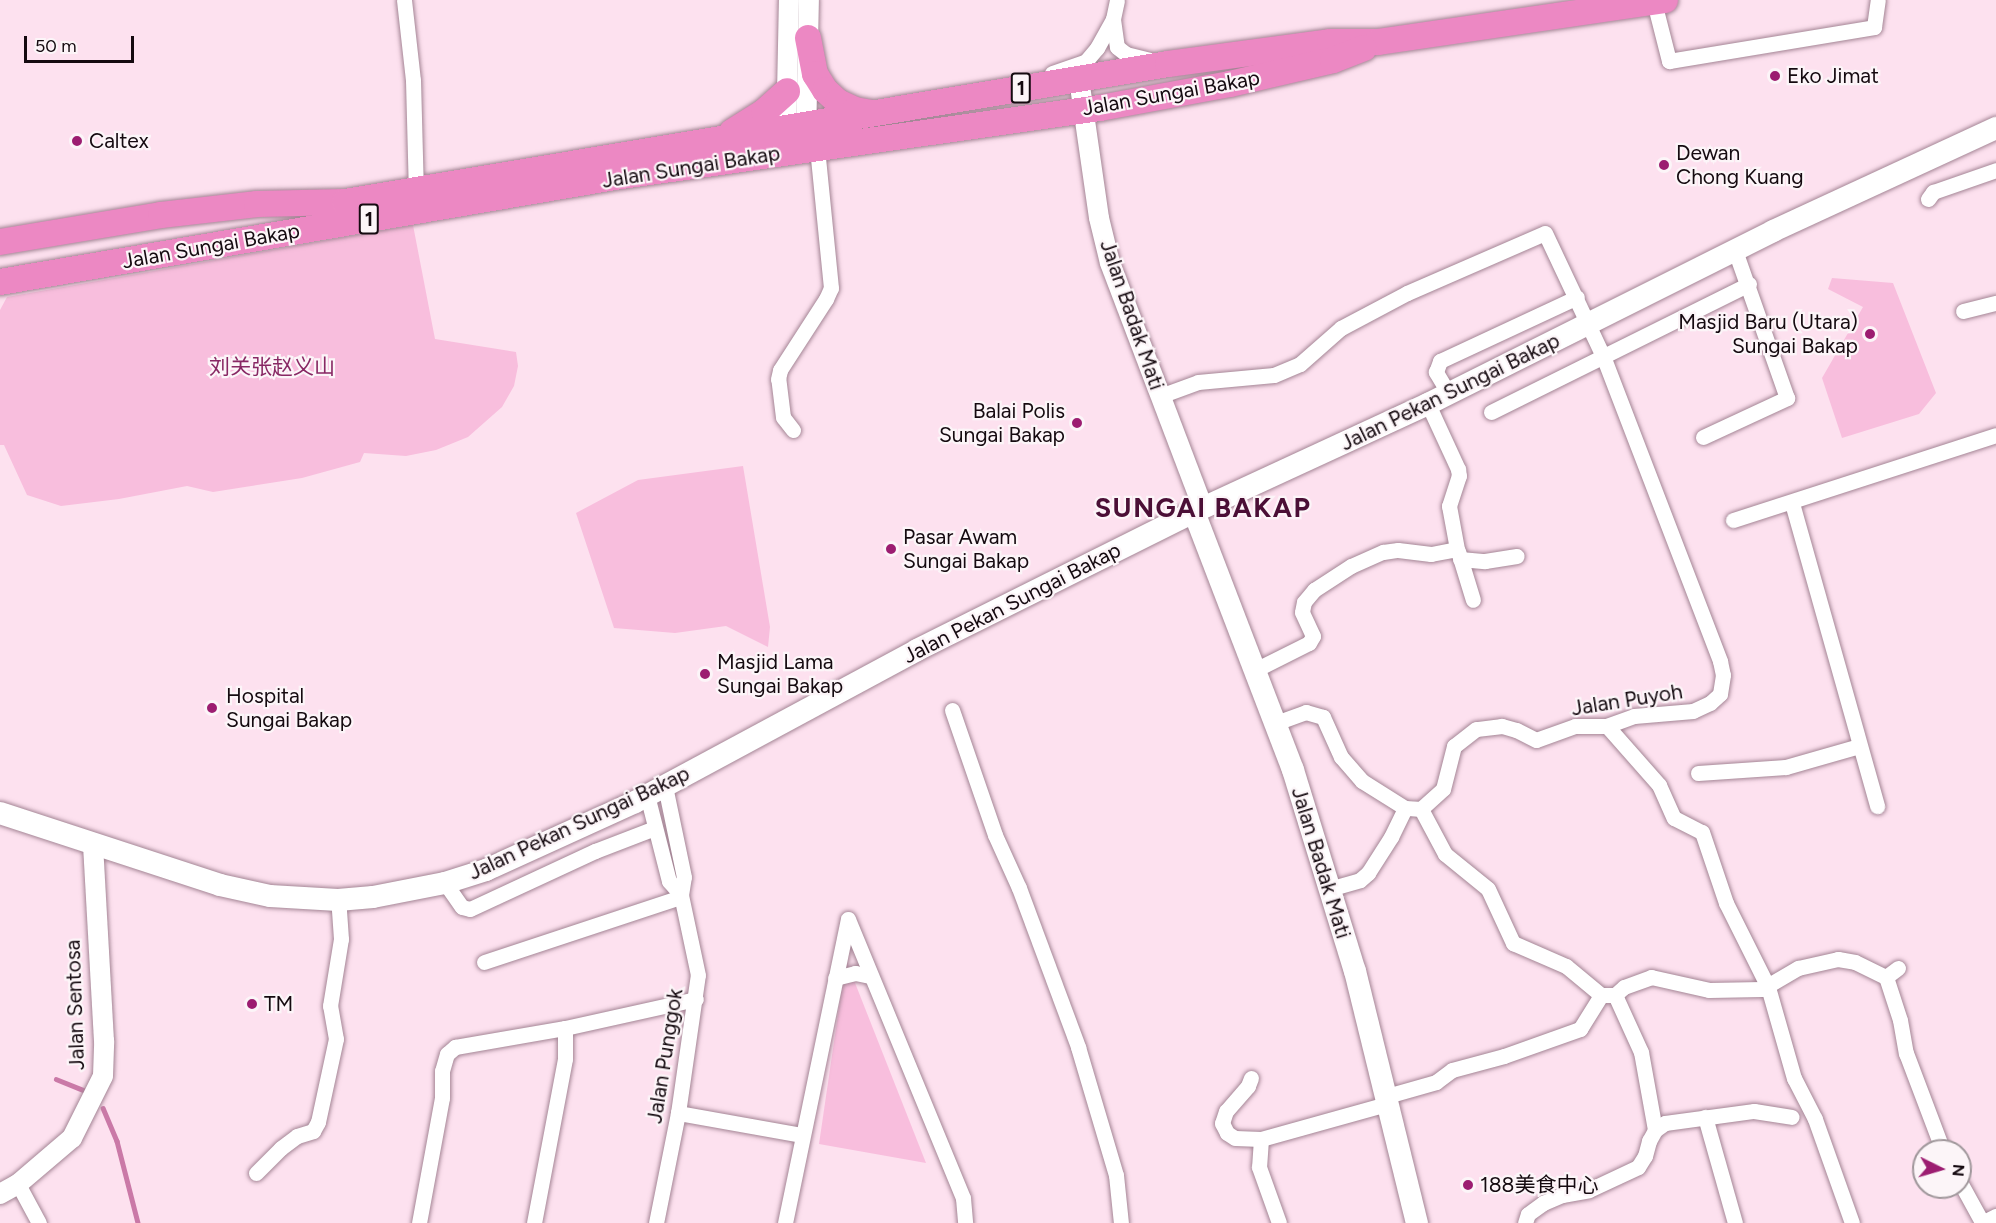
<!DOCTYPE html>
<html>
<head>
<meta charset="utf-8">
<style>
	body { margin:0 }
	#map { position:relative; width:1996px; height:1223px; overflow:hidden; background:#fde1ef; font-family:Figtree,"Noto Sans SC",sans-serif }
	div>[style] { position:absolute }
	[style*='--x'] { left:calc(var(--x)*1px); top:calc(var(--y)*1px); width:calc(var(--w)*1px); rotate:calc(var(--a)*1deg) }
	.green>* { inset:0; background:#f8bedd }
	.stream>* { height:4.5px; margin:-2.25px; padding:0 2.25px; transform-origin:2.25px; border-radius:2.25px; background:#ca79a7 }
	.roads { filter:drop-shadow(0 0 2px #a48595) drop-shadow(0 0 2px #a48595) }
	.minor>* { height:15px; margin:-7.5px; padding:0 7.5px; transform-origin:7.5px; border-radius:7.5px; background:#fff }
	.tertiary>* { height:20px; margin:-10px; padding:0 10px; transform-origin:10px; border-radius:10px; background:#fff }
	.secondary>* { height:22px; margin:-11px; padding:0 11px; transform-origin:11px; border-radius:11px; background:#fff }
	.trunk>* { height:26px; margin:-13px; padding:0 13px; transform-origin:13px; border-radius:13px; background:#ec88c3 }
	.dots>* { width:16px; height:16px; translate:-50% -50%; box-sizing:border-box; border:3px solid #fcf5f8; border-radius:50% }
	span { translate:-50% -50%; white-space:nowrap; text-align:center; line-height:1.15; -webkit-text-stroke:4.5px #fcf5f8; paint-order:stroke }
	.shield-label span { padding:2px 4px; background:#fcf5f8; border:2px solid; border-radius:4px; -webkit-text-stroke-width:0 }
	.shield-label { font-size:20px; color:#150a10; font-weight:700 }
	.poi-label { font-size:21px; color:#150a10 }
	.left { translate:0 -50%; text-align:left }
	.right { translate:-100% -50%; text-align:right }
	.street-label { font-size:21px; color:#150a10 }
	.park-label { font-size:21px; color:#882864 }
	.district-label { font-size:27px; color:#4b0f36; font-weight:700; letter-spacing:1.5px }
	.north { position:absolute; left:1912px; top:1139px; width:60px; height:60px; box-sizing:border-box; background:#fcf5f8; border:2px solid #a0979b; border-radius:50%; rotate:95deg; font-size:16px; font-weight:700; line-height:24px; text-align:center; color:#150a10 }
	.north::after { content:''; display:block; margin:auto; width:21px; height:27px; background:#9c1d71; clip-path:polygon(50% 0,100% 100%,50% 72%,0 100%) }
	.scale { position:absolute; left:24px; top:36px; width:110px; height:27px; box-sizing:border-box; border:3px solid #150a10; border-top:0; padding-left:8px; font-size:18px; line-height:21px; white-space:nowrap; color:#150a10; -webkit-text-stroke:4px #fcf5f8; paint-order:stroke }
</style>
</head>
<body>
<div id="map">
	<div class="green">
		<div style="clip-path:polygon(413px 225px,435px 339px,516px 352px,518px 366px,514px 386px,502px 407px,468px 437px,436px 450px,406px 456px,364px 453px,360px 462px,302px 478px,213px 492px,187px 486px,119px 499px,61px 506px,27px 495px,4px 445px,0 445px,0 310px,7px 297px)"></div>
		<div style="clip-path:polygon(1832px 278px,1893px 283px,1936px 393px,1919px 414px,1842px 438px,1822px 378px,1863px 307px,1828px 289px)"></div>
		<div style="clip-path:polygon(743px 466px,770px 627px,768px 647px,726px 626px,675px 633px,614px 628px,576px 513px,638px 480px)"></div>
		<div style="clip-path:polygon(846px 960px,926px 1163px,819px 1144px)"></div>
	</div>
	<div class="stream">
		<div style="--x:56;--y:1079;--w:32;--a:22"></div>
		<div style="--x:103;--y:1108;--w:36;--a:67"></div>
		<div style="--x:117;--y:1141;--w:85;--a:75.6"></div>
	</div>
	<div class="roads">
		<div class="minor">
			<div style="--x:404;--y:0;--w:81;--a:83.6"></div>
			<div style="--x:413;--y:80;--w:111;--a:88.5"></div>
			<div style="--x:1654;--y:2;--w:61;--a:75.7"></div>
			<div style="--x:1669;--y:61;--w:208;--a:-9.4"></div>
			<div style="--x:1874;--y:27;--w:27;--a:-82"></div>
			<div style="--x:1113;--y:19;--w:28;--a:82"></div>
			<div style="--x:1117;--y:47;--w:11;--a:38"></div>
			<div style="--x:1126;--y:54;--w:29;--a:14"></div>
			<div style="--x:1052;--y:73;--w:36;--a:-19"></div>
			<div style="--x:1086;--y:61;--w:17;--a:-50"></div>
			<div style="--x:1097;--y:48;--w:33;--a:-61"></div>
			<div style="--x:1113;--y:19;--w:19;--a:-78"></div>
			<div style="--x:1928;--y:199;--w:9;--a:-54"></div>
			<div style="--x:1933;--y:192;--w:67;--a:-19.2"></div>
			<div style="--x:1963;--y:311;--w:34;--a:-14"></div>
			<div style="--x:1449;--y:394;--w:26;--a:-121"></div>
			<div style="--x:1436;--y:372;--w:12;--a:-70"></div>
			<div style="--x:1440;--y:361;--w:151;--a:-25"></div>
			<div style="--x:1160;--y:396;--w:40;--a:-20.2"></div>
			<div style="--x:1198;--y:382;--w:76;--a:-5.3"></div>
			<div style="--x:1274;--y:375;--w:28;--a:-23"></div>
			<div style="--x:1300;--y:364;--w:55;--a:-41.3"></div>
			<div style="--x:1341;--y:328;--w:75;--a:-27.9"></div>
			<div style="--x:1407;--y:293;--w:150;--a:-23.5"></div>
			<div style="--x:1545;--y:233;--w:136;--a:64.8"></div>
			<div style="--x:1603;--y:356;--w:327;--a:69"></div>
			<div style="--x:1720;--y:661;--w:14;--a:78"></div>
			<div style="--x:1723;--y:675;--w:19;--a:99"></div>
			<div style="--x:1720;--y:694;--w:13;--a:138"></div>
			<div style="--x:1710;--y:703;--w:19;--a:155"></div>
			<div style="--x:1693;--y:711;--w:59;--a:175.2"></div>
			<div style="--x:1634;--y:716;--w:29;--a:160"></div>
			<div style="--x:1607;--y:726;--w:32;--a:180"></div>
			<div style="--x:1575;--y:726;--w:41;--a:160.3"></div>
			<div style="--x:1536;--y:740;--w:22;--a:-153"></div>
			<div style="--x:1516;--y:730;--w:15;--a:-164"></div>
			<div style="--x:1502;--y:726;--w:26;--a:173"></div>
			<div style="--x:1476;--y:729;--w:28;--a:142"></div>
			<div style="--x:1454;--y:746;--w:44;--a:104.3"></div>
			<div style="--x:1443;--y:789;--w:30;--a:138"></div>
			<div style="--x:1421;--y:809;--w:16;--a:-176"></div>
			<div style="--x:1405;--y:808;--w:51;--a:-147.9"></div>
			<div style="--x:1362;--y:781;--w:32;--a:-131"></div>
			<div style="--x:1341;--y:757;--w:44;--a:-114.2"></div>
			<div style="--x:1323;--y:717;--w:18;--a:-164"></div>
			<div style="--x:1306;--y:712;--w:33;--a:160"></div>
			<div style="--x:1491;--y:412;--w:288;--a:-26.4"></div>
			<div style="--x:793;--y:430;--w:16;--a:-128"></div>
			<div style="--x:783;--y:417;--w:38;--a:-97"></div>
			<div style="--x:778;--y:379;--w:9;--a:-77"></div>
			<div style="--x:780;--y:370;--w:85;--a:-57.1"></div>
			<div style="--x:826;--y:299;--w:12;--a:-66"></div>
			<div style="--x:831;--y:288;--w:141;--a:-95.7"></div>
			<div style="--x:1703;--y:437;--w:93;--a:-24.9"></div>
			<div style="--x:1787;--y:398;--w:157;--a:-109.4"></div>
			<div style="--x:1792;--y:503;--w:315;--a:74.3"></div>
			<div style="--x:1733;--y:520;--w:276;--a:-17.9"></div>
			<div style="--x:1458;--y:551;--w:51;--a:73"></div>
			<div style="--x:1460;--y:559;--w:25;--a:5"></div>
			<div style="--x:1485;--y:561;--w:32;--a:-9"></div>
			<div style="--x:1255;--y:670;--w:60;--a:-26.6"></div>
			<div style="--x:1309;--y:643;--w:8;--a:-60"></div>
			<div style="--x:1313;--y:636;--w:26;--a:-115"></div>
			<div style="--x:1302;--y:612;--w:10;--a:-79"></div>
			<div style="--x:1304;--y:602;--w:16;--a:-50"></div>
			<div style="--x:1314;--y:590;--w:44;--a:-33"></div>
			<div style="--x:1351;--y:566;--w:35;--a:-24"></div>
			<div style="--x:1383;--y:552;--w:15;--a:-8"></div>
			<div style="--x:1398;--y:550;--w:33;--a:7"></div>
			<div style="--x:1431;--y:554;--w:26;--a:-11"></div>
			<div style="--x:1457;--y:549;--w:44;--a:-100.5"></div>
			<div style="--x:1449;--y:506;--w:32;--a:-72"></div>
			<div style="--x:1459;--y:476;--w:7;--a:-98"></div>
			<div style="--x:1458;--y:469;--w:72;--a:-114.8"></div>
			<div style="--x:952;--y:710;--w:132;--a:71"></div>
			<div style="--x:995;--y:835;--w:58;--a:65.6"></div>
			<div style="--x:1019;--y:888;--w:170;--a:69.6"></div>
			<div style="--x:1078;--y:1047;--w:134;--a:73.5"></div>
			<div style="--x:1116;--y:1175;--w:48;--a:84.1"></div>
			<div style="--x:1607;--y:726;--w:79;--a:48.6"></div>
			<div style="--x:1659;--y:785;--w:36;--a:66"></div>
			<div style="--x:1674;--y:818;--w:31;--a:27"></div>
			<div style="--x:1702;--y:832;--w:75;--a:71.3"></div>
			<div style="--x:1726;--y:903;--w:94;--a:63.4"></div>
			<div style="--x:1768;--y:987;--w:95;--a:74.1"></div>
			<div style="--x:1794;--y:1078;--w:46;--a:62.9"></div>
			<div style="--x:1815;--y:1119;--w:110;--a:70.4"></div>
			<div style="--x:1698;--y:773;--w:88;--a:-3.9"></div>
			<div style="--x:1786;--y:767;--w:76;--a:-16"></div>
			<div style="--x:647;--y:795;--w:89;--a:75.7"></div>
			<div style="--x:669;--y:881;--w:18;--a:49"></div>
			<div style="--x:1421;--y:809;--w:51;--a:61.9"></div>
			<div style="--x:1445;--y:854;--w:55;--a:39.1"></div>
			<div style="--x:1488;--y:889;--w:60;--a:65.2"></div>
			<div style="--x:1513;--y:943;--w:58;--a:23.5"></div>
			<div style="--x:1566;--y:966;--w:45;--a:39.6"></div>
			<div style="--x:1601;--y:995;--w:14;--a:0"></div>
			<div style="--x:1615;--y:995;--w:63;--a:65.5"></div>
			<div style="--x:1641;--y:1052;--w:79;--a:79.8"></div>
			<div style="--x:445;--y:883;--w:29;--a:55"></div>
			<div style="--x:462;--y:907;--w:8;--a:14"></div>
			<div style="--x:470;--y:909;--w:138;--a:-24.9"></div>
			<div style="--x:595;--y:851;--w:64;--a:-21"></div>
			<div style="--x:1329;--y:889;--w:32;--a:-16"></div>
			<div style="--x:1360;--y:880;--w:11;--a:-41"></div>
			<div style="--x:1368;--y:873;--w:43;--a:-57.4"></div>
			<div style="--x:1391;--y:837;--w:32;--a:-64"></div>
			<div style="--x:848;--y:919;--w:302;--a:67.6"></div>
			<div style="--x:963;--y:1198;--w:25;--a:85"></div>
			<div style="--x:484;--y:962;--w:207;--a:-18.3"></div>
			<div style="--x:1886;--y:977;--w:45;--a:72"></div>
			<div style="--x:1900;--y:1020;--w:34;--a:80"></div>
			<div style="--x:1906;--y:1053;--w:105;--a:69.3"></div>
			<div style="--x:835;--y:978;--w:21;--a:-14"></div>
			<div style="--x:855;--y:973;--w:16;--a:11"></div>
			<div style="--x:1615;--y:995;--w:12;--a:-42"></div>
			<div style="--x:1624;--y:987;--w:29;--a:-20"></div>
			<div style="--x:1651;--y:977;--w:59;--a:12.6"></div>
			<div style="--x:1709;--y:990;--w:53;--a:-1.1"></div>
			<div style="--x:1762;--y:989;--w:42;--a:-30.3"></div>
			<div style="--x:1798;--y:968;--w:41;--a:-12.7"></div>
			<div style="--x:1838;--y:959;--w:17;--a:10"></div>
			<div style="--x:1855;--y:962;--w:34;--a:26"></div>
			<div style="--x:1886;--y:977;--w:15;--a:-37"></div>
			<div style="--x:1251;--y:1078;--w:9;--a:111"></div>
			<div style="--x:1248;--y:1086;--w:33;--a:131"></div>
			<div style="--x:1226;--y:1111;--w:13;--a:108"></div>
			<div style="--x:1222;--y:1123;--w:11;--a:63"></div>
			<div style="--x:1227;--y:1133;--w:9;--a:32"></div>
			<div style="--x:1235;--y:1138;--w:26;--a:2"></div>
			<div style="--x:1261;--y:1139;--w:123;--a:-15.6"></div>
			<div style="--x:1379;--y:1106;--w:19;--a:-39"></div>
			<div style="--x:1394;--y:1094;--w:44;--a:-15.9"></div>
			<div style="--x:1436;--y:1082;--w:20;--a:-37"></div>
			<div style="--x:1452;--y:1070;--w:54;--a:-15.1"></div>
			<div style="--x:1504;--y:1056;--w:81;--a:-19.6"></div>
			<div style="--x:1580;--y:1029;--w:40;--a:-58"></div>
			<div style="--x:678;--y:1113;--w:126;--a:10.1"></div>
			<div style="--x:1705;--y:1117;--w:110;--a:74.2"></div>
			<div style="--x:1261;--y:1139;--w:28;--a:94"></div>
			<div style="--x:1259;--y:1167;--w:59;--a:70.3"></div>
			<div style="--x:256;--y:1173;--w:35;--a:-45"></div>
			<div style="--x:281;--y:1148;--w:20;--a:-37"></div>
			<div style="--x:297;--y:1136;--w:17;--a:-17"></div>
			<div style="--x:313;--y:1131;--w:10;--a:-61"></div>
			<div style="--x:318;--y:1122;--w:85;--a:-77.8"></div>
			<div style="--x:336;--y:1039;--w:34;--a:-100"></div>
			<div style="--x:330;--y:1006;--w:68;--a:-80.7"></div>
			<div style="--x:341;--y:939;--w:39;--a:-94"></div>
			<div style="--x:1960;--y:1182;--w:46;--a:61.2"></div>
			<div style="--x:18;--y:1184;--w:44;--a:61.7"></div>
			<div style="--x:419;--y:1223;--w:127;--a:-79.6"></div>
			<div style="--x:442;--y:1098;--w:27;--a:-90"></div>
			<div style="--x:442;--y:1071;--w:18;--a:-74"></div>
			<div style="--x:447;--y:1054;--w:11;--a:-41"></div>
			<div style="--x:455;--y:1047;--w:112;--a:-9.8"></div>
			<div style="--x:565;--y:1028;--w:134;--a:-12.5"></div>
			<div style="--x:534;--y:1223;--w:167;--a:-79.3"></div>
			<div style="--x:565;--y:1059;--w:31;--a:-90"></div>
			<div style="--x:656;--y:1223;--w:112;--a:-78.7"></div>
			<div style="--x:678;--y:1113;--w:139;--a:-81.8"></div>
			<div style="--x:698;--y:975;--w:82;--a:-102"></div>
			<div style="--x:681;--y:895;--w:18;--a:-81"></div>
			<div style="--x:684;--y:877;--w:93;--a:-101.8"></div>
			<div style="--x:785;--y:1223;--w:310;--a:-78.3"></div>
			<div style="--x:1525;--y:1223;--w:9;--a:-72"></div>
			<div style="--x:1528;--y:1214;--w:19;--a:-36"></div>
			<div style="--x:1543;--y:1203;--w:21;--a:-23"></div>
			<div style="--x:1562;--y:1195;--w:27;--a:-10"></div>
			<div style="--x:1589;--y:1190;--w:54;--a:-25.1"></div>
			<div style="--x:1638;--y:1167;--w:13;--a:-58"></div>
			<div style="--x:1645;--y:1156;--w:16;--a:-75"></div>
			<div style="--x:1649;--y:1141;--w:13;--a:-61"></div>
			<div style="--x:1655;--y:1130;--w:12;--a:-35"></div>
			<div style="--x:1665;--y:1123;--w:90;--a:-7.7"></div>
			<div style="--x:1754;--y:1111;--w:38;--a:9"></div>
			<div style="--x:1982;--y:1223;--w:16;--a:-27"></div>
		</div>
		<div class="tertiary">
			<div style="--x:1079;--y:79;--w:140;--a:81.8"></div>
			<div style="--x:1099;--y:218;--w:46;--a:76.3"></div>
			<div style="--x:1110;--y:263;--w:262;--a:69.2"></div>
			<div style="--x:806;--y:138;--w:138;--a:-88.8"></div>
			<div style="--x:786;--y:141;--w:141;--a:-88.8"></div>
			<div style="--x:0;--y:1194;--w:21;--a:-29"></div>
			<div style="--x:18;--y:1184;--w:71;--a:-40.4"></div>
			<div style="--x:72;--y:1138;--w:69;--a:-63.4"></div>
			<div style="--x:103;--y:1076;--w:35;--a:-88"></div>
			<div style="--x:104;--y:1041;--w:198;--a:-93.2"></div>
		</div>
		<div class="secondary">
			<div style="--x:1194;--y:512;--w:276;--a:69"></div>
			<div style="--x:1293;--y:770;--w:210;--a:72.9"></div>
			<div style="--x:1355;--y:971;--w:260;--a:76.2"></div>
			<div style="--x:0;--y:813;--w:231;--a:18.1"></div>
			<div style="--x:220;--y:885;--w:51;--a:12.4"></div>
			<div style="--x:270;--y:896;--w:68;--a:3.4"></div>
			<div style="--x:338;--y:900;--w:35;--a:-5"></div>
			<div style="--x:373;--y:897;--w:73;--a:-11"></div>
			<div style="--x:445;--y:883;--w:43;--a:-17.6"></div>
			<div style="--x:486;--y:870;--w:164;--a:-24.5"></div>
			<div style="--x:635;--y:802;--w:320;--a:-28.3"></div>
			<div style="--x:917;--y:650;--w:309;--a:-26.5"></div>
			<div style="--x:1194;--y:512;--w:258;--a:-24.8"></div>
			<div style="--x:1428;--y:404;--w:386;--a:-26.6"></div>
			<div style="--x:1773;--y:231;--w:246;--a:-24.8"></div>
		</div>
		<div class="trunk">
			<div style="--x:808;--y:38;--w:37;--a:79"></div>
			<div style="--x:815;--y:74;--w:19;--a:58"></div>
			<div style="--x:825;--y:90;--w:18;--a:43"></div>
			<div style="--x:838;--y:102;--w:19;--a:25"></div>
			<div style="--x:855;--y:110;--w:17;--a:10"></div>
			<div style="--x:732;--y:132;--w:38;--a:-32"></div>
			<div style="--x:764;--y:112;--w:31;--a:-42"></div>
			<div style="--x:0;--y:242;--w:163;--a:-9.5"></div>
			<div style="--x:161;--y:215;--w:97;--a:-6.5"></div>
			<div style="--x:257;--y:204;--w:88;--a:-1.3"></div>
			<div style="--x:345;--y:202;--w:834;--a:-9.52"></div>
			<div style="--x:1168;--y:64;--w:163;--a:-7.7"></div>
			<div style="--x:1330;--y:42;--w:48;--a:0"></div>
			<div style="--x:1378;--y:42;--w:290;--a:-8.3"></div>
			<div style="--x:0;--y:282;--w:624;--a:-9.69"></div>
			<div style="--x:615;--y:177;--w:490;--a:-8.1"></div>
			<div style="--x:1100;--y:108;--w:132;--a:-10.5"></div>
			<div style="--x:1230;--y:84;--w:106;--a:-13.1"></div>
			<div style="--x:1333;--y:60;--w:33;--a:-21"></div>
		</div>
	</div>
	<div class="dots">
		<div style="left:1775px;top:76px;background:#9c1d71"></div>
		<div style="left:77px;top:141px;background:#9c1d71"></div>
		<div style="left:1664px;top:165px;background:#9c1d71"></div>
		<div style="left:1870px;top:334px;background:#9c1d71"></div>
		<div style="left:1077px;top:423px;background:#9c1d71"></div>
		<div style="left:891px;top:549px;background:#9c1d71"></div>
		<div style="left:705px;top:674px;background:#9c1d71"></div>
		<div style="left:212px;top:708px;background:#9c1d71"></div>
		<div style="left:252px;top:1004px;background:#9c1d71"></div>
		<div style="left:1468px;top:1185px;background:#9c1d71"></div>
	</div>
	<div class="shield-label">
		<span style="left:1021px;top:88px">1</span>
		<span style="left:369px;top:219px">1</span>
	</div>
	<div class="poi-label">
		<span class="left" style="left:1787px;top:76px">Eko Jimat</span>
		<span class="left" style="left:89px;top:141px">Caltex</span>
		<span class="left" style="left:1676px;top:165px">Dewan<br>Chong Kuang</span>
		<span class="right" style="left:1858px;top:334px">Masjid Baru (Utara)<br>Sungai Bakap</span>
		<span class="right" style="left:1065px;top:423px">Balai Polis<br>Sungai Bakap</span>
		<span class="left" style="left:903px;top:549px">Pasar Awam<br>Sungai Bakap</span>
		<span class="left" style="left:717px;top:674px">Masjid Lama<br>Sungai Bakap</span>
		<span class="left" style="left:226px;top:708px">Hospital<br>Sungai Bakap</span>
		<span class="left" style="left:264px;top:1004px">TM</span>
		<span class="left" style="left:1480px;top:1185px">188美食中心</span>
	</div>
	<div class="street-label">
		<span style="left:1171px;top:93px;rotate:-10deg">Jalan Sungai Bakap</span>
		<span style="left:691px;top:167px;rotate:-9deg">Jalan Sungai Bakap</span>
		<span style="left:211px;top:246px;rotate:-10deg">Jalan Sungai Bakap</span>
		<span style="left:1132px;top:315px;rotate:71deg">Jalan Badak Mati</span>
		<span style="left:1450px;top:392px;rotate:-26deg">Jalan Pekan Sungai Bakap</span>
		<span style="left:1012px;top:603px;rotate:-27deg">Jalan Pekan Sungai Bakap</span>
		<span style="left:1627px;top:700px;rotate:-9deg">Jalan Puyoh</span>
		<span style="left:579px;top:823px;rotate:-25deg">Jalan Pekan Sungai Bakap</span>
		<span style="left:1321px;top:863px;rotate:73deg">Jalan Badak Mati</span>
		<span style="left:75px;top:1005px;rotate:-92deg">Jalan Sentosa</span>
		<span style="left:665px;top:1056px;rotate:-81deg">Jalan Punggok</span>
	</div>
	<div class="park-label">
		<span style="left:272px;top:367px">刘关张赵义山</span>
	</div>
	<div class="district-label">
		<span style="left:1203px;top:508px">SUNGAI BAKAP</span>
	</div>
	<div class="north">N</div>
	<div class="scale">50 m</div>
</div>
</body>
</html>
